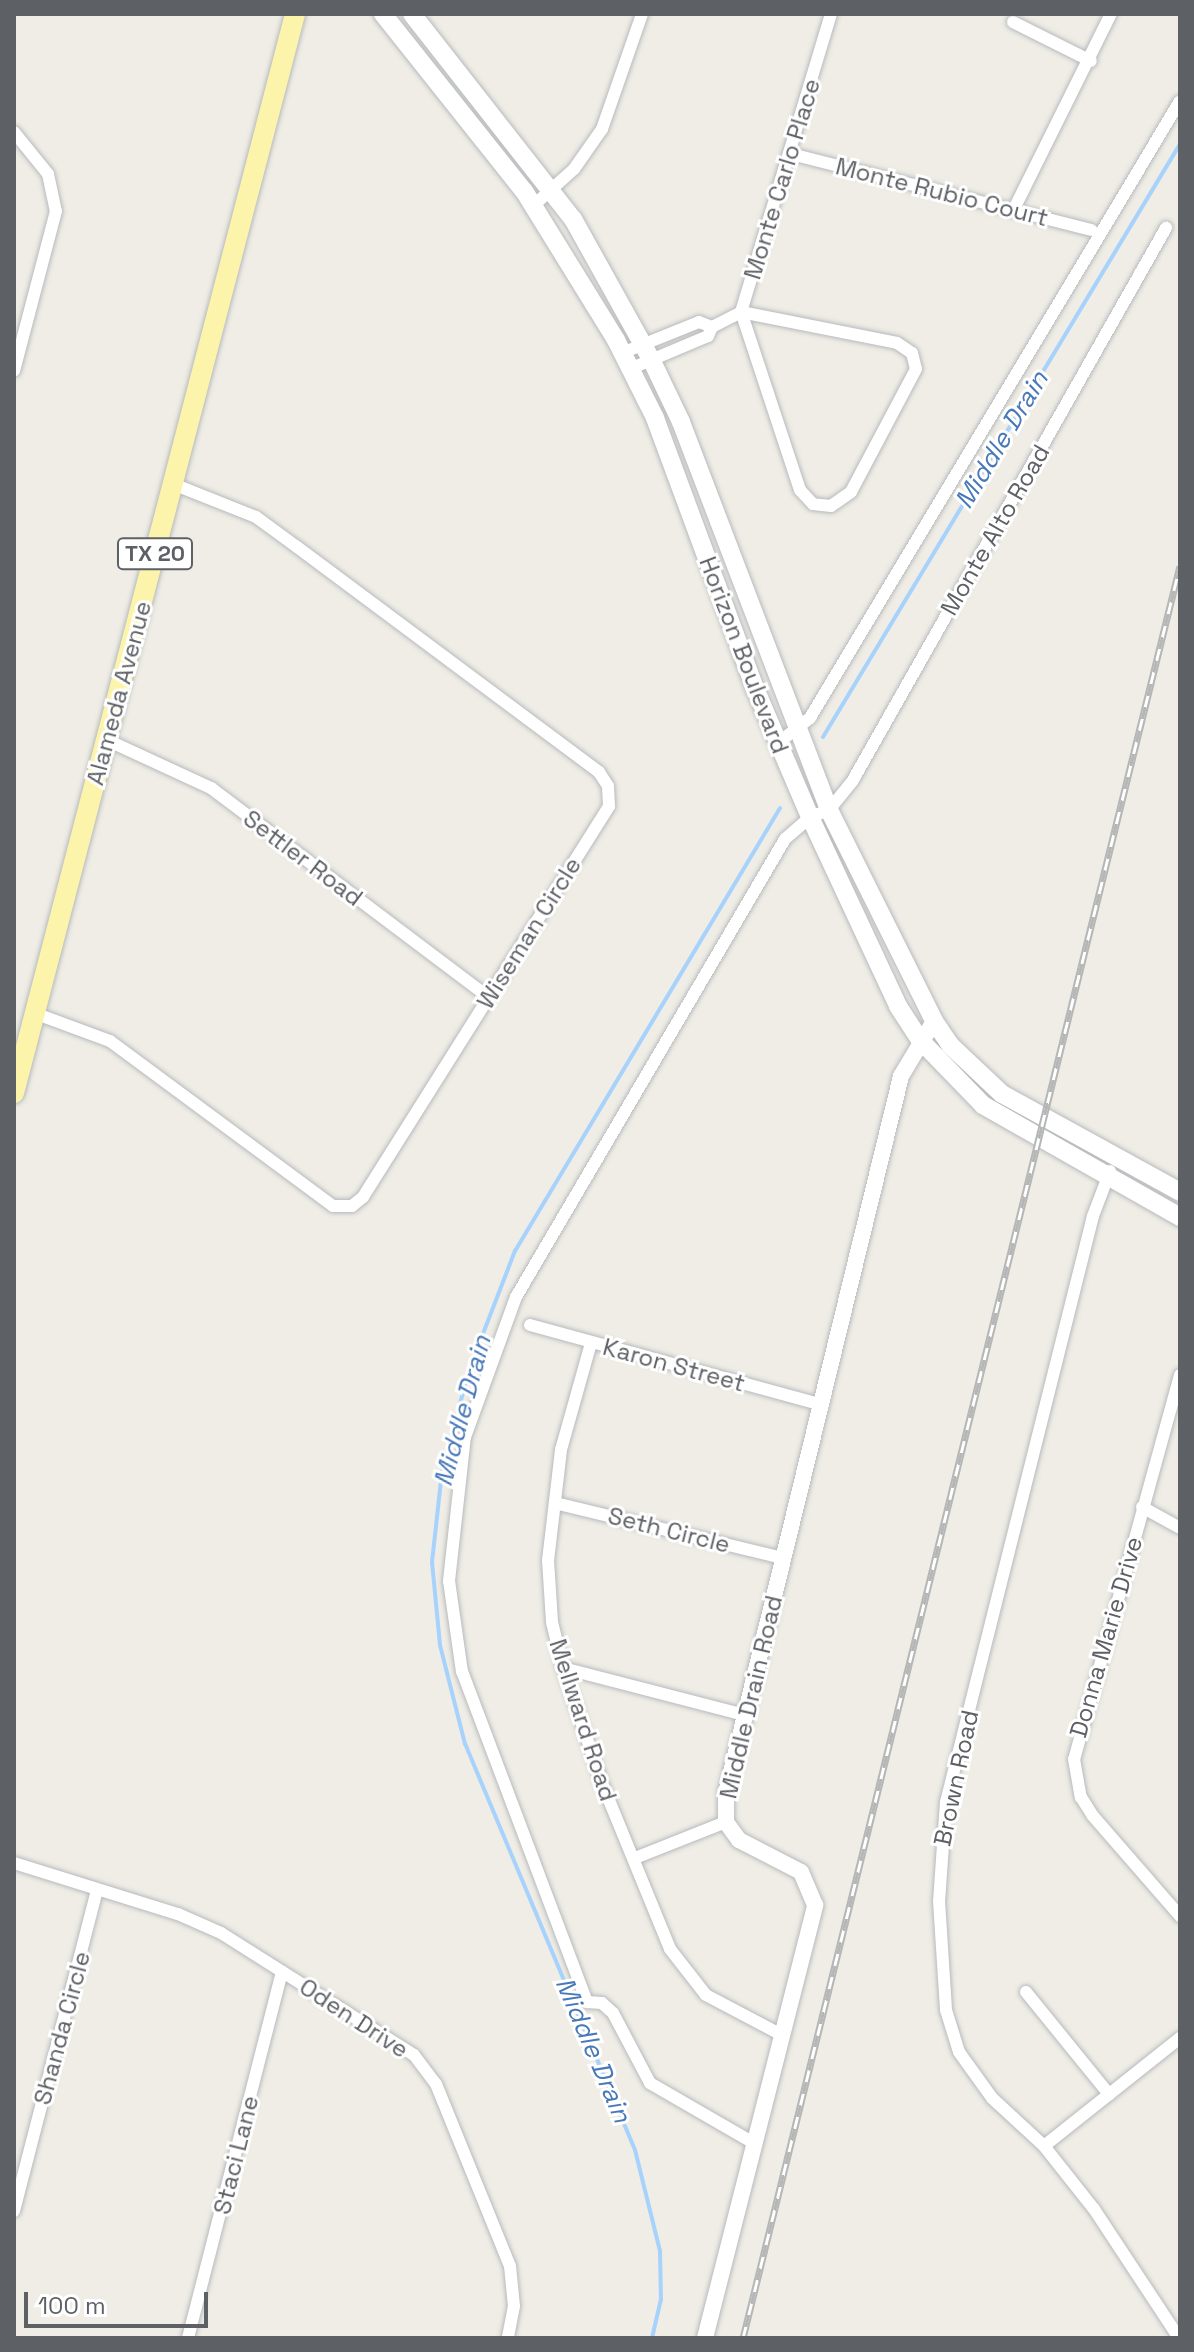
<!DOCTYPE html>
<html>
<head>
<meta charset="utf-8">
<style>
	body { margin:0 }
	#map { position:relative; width:1194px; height:2352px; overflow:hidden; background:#efede5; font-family:"Space Grotesk",sans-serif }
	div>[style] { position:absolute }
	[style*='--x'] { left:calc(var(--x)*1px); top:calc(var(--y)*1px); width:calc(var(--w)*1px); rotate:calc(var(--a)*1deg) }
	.stream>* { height:4px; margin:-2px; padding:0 2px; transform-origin:2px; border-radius:2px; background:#a7d2fc }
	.roads { filter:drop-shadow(0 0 2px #b7babe) drop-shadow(0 0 2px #b7babe) }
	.minor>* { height:12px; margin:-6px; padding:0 6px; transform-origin:6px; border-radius:6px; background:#fff }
	.tertiary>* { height:16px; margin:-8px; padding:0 8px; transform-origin:8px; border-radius:8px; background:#fff }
	.secondary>* { height:18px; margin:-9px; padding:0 9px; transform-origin:9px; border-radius:9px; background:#fff }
	.primary>* { height:20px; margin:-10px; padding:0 10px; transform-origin:10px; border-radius:10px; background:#fdf4ac }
	.rail>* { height:7px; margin-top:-3.5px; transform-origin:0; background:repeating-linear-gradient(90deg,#fff 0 12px,#b5b6b6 0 24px); box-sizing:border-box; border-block:2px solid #b5b6b6 }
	span { translate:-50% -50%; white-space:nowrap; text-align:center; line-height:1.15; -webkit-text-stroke:6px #fff; paint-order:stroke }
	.shield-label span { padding:2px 6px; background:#fff; border:2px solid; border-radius:6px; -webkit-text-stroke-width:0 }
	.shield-label { font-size:22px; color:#5d6065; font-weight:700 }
	.street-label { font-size:24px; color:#5d6065 }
	.water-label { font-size:26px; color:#4778b7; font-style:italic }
	.frame { position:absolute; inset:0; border:16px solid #5d6065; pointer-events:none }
	.scale { position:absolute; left:24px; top:2292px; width:184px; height:36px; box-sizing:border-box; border:4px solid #5d6065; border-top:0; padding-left:10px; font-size:24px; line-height:28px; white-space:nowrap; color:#5d6065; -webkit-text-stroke:6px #fff; paint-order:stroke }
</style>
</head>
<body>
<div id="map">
	<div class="stream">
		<div style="--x:823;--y:737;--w:692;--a:-58.95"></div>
		<div style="--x:652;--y:2338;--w:39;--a:-77"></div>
		<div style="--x:661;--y:2300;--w:49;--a:-91.2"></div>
		<div style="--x:660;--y:2251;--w:104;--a:-103.9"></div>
		<div style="--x:635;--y:2150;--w:440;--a:-112.7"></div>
		<div style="--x:465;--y:1744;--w:102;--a:-104.2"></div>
		<div style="--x:440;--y:1645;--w:83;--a:-95.5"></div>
		<div style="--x:432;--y:1562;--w:92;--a:-83.7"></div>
		<div style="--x:442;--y:1471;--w:105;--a:-75"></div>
		<div style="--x:469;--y:1370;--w:128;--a:-68.9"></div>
		<div style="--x:515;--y:1251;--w:516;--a:-59.11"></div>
	</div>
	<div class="roads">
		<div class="minor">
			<div style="--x:1013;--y:22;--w:87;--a:26.6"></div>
			<div style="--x:14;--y:132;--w:54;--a:51"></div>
			<div style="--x:48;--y:174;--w:38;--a:78"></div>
			<div style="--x:56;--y:211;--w:165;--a:104.7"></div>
			<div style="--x:791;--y:154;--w:310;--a:14.2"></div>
			<div style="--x:534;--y:205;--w:54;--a:-42"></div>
			<div style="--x:574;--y:169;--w:49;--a:-55"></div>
			<div style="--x:602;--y:129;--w:122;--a:-70.8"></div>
			<div style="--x:1013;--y:211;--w:220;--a:-63.6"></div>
			<div style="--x:741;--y:312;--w:159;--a:11.2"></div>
			<div style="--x:897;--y:343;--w:18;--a:34"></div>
			<div style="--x:912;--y:353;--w:16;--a:76"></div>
			<div style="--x:916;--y:369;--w:139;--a:117.9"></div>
			<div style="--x:851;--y:492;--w:24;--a:145"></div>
			<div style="--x:831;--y:506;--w:18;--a:-174"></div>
			<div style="--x:813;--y:504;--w:19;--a:-133"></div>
			<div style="--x:800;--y:490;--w:188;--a:-108.3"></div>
			<div style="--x:712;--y:327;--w:33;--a:-27"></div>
			<div style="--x:741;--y:312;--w:311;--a:-73.2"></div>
			<div style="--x:622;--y:353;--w:83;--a:-21.9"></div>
			<div style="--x:699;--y:322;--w:14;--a:21"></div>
			<div style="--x:712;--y:327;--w:10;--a:114"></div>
			<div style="--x:708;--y:336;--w:85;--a:157.1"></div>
			<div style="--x:107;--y:740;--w:115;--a:24.8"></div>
			<div style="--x:211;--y:788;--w:347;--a:37"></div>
			<div style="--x:778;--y:743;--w:41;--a:-38"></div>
			<div style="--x:810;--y:718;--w:719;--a:-59.05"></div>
			<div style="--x:34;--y:1013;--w:81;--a:20.2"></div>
			<div style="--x:110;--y:1041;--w:277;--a:36.5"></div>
			<div style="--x:333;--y:1206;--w:19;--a:0"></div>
			<div style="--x:352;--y:1206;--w:14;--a:-39"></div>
			<div style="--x:363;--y:1197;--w:462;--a:-57.8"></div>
			<div style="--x:609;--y:806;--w:20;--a:-93"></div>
			<div style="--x:608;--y:786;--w:17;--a:-123"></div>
			<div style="--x:599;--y:772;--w:377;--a:-143.3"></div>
			<div style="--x:297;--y:547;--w:51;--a:-143.8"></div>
			<div style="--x:256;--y:517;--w:89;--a:-158.3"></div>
			<div style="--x:1110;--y:1171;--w:48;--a:110.7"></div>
			<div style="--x:1093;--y:1216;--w:604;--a:104.08"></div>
			<div style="--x:946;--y:1802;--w:99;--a:94"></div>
			<div style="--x:939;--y:1901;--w:109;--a:86.3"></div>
			<div style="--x:946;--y:2010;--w:44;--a:72.8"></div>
			<div style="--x:959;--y:2052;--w:57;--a:54.3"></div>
			<div style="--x:992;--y:2098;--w:71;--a:42.7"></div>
			<div style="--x:1044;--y:2146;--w:80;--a:51.6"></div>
			<div style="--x:1094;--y:2209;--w:154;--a:56.6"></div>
			<div style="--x:530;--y:1325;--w:300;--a:15.3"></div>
			<div style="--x:591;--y:1343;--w:111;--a:105.7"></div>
			<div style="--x:561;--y:1450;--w:111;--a:96.7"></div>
			<div style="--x:548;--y:1560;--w:62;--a:86.3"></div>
			<div style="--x:552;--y:1622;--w:47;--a:76.6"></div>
			<div style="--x:563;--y:1668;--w:121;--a:71.3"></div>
			<div style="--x:602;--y:1783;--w:179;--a:67.7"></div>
			<div style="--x:670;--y:1949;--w:58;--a:52"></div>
			<div style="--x:706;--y:1995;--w:84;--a:27.8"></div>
			<div style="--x:1180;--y:1375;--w:398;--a:105.4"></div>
			<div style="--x:1074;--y:1759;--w:39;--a:80"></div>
			<div style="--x:1081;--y:1797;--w:22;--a:58"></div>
			<div style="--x:1093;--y:1816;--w:133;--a:49"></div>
			<div style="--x:555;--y:1503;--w:234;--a:13.6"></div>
			<div style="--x:1142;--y:1507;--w:43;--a:28.9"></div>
			<div style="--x:563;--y:1668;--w:188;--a:14.5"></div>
			<div style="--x:635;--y:1858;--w:98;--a:-21.6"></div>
			<div style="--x:14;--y:1863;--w:172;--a:17.3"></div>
			<div style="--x:178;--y:1914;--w:47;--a:23.8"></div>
			<div style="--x:221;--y:1933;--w:228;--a:32.3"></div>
			<div style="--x:414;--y:2055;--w:36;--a:53"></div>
			<div style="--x:436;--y:2084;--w:196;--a:67.9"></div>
			<div style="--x:510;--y:2266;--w:40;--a:84.3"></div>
			<div style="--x:514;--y:2306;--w:33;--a:101"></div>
			<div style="--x:1026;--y:1992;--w:132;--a:50.9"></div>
			<div style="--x:752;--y:2142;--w:118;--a:-150"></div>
			<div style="--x:650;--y:2083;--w:79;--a:-117.9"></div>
			<div style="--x:613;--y:2013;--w:15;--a:-138"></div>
			<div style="--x:602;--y:2003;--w:15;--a:-176"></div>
			<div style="--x:587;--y:2002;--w:353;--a:-110.7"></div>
			<div style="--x:462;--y:1672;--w:92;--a:-98.1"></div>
			<div style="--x:449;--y:1581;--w:145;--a:-83.7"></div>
			<div style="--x:465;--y:1437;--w:149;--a:-70"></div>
			<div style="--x:516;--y:1297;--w:531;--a:-59.57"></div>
			<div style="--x:785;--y:839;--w:33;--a:-41"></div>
			<div style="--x:810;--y:817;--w:20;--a:-20"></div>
			<div style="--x:829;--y:810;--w:38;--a:-51"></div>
			<div style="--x:853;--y:780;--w:635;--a:-60.45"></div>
			<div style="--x:1044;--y:2146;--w:174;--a:-38.5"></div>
			<div style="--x:14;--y:2211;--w:331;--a:-75.5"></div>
			<div style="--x:188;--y:2338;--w:378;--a:-75.6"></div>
		</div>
		<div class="tertiary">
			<div style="--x:705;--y:2338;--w:447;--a:-75.7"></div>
			<div style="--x:815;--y:1905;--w:36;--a:-113"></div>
			<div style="--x:801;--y:1872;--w:70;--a:-152.7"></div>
			<div style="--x:739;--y:1840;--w:22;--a:-126"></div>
			<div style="--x:726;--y:1822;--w:29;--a:-90"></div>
			<div style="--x:726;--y:1793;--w:738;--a:-76.28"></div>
			<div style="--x:901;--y:1076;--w:64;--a:-59"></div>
		</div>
		<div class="secondary">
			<div style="--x:383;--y:14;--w:226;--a:51.5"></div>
			<div style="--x:524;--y:191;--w:175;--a:58.3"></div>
			<div style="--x:616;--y:340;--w:87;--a:63.4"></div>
			<div style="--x:655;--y:418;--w:288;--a:69.7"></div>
			<div style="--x:755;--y:688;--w:140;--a:66.9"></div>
			<div style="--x:810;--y:817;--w:208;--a:65"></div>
			<div style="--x:898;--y:1006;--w:40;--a:57.1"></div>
			<div style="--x:920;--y:1040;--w:91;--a:45.9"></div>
			<div style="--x:983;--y:1105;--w:227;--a:29.6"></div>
			<div style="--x:412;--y:14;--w:261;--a:51.9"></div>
			<div style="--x:573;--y:219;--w:160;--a:60.9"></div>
			<div style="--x:651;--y:359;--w:70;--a:64.5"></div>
			<div style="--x:681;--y:422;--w:415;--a:69.1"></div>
			<div style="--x:829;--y:810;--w:236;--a:63.5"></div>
			<div style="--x:934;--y:1021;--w:29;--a:56"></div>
			<div style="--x:950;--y:1045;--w:71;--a:43.3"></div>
			<div style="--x:1002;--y:1094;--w:203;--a:28.8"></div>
		</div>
		<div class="primary">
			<div style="--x:14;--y:1093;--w:1115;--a:-75.4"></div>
		</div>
	</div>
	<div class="rail">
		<div style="--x:743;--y:2338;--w:1825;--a:-76.15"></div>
	</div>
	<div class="shield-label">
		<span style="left:155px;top:554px">TX 20</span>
	</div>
	<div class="street-label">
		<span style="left:782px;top:179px;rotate:-73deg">Monte Carlo Place</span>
		<span style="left:942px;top:192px;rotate:14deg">Monte Rubio Court</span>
		<span style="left:995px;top:530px;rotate:-60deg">Monte Alto Road</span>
		<span style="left:744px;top:655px;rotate:69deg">Horizon Boulevard</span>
		<span style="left:119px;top:693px;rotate:-75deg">Alameda Avenue</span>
		<span style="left:303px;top:858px;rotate:37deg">Settler Road</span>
		<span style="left:529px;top:933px;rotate:-58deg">Wiseman Circle</span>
		<span style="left:674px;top:1365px;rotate:15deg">Karon Street</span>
		<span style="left:669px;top:1530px;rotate:14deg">Seth Circle</span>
		<span style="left:1106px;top:1637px;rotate:-74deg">Donna Marie Drive</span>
		<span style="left:751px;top:1697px;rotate:-77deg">Middle Drain Road</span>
		<span style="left:583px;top:1720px;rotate:72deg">Mellward Road</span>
		<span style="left:956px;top:1778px;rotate:-78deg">Brown Road</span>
		<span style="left:354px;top:2018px;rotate:33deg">Oden Drive</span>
		<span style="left:62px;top:2028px;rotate:-75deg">Shanda Circle</span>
		<span style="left:236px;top:2155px;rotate:-76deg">Staci Lane</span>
	</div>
	<div class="water-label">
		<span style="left:1002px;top:440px;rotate:-59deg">Middle Drain</span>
		<span style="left:463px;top:1411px;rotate:-75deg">Middle Drain</span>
		<span style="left:593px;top:2050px;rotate:67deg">Middle Drain</span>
	</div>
	<div class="frame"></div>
	<div class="scale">100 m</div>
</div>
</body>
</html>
